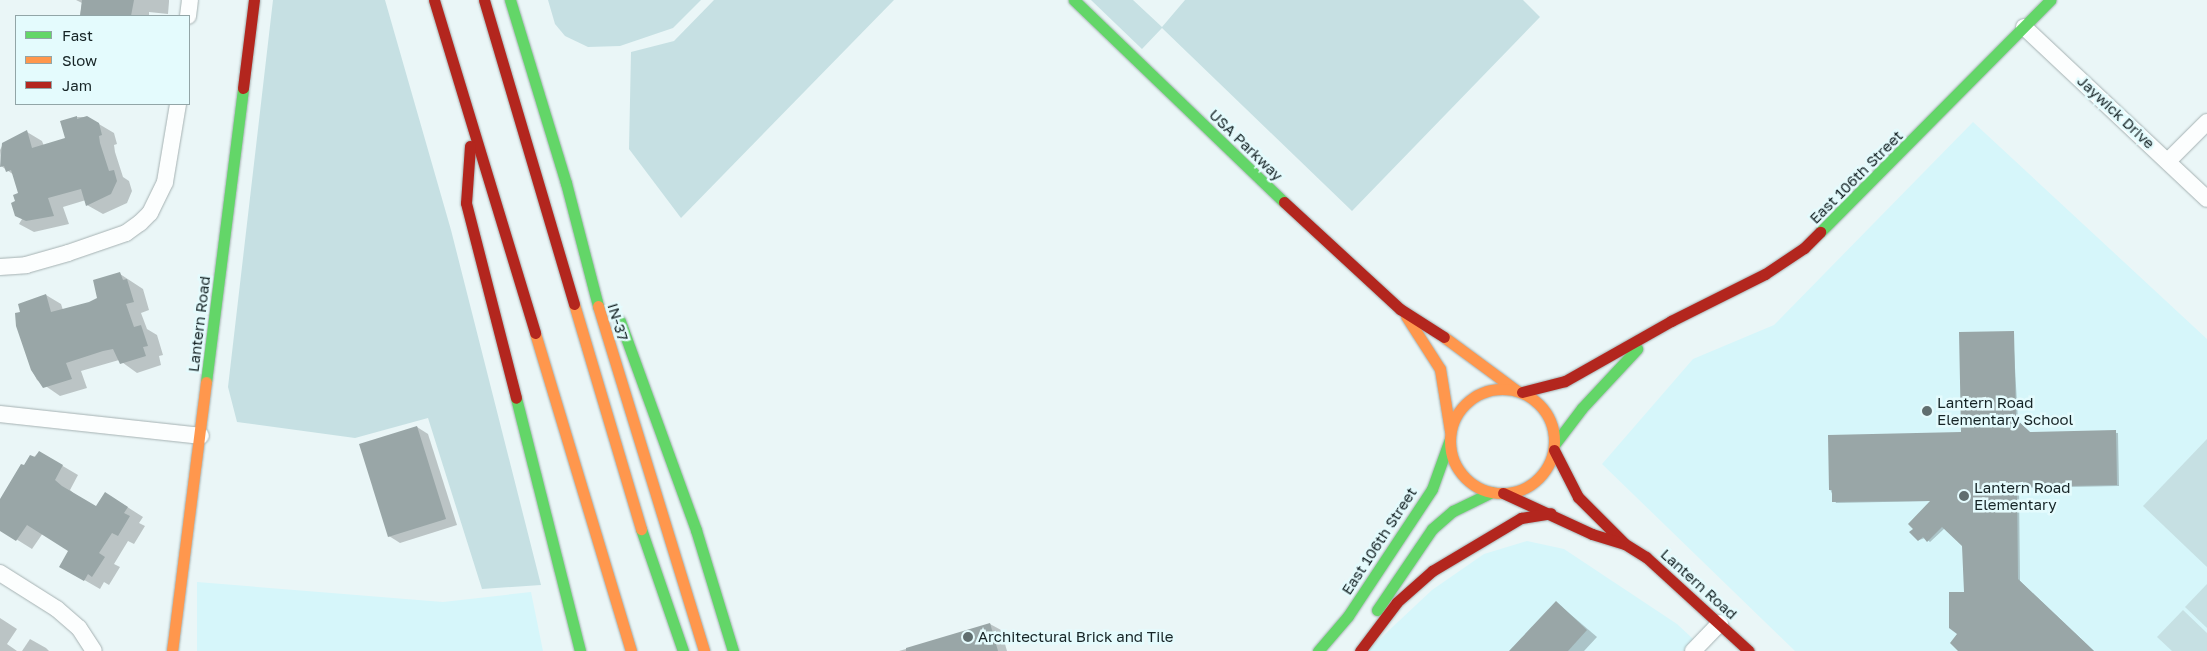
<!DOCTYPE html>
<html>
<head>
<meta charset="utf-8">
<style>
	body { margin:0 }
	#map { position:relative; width:2207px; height:651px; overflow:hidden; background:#eaf6f7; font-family:"Golos Text",sans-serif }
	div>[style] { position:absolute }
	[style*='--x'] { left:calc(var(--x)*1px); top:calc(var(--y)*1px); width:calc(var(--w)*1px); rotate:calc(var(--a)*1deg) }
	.built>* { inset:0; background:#d6f6fa }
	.green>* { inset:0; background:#c6e0e3 }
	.shadow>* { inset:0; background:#0003 }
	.building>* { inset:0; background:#99a6a7 }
	.roads { filter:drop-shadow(0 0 1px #a5b1b2) drop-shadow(0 0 1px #a5b1b2) }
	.street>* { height:16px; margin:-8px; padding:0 8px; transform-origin:8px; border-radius:8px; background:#fcfefe }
	.fast>* { height:11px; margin:-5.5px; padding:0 5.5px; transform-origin:5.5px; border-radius:5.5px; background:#63d668 }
	.slow>* { height:11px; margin:-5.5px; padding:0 5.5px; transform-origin:5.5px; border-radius:5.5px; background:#ff974d }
	.slow>.ring { margin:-5.5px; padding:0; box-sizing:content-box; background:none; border:11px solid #ff974d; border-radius:50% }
	.jam>* { height:11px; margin:-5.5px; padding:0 5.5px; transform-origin:5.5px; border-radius:5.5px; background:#b3261e }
	.dots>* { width:14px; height:14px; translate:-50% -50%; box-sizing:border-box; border:2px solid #e4fbfd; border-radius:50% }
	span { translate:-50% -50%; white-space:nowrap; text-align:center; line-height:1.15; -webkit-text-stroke:5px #e4fbfd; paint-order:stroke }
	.street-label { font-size:15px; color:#162426 }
	.poi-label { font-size:15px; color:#162426 }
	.left { translate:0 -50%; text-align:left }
	.legend { position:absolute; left:15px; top:15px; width:175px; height:90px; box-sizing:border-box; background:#e4fbfd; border:1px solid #92a5a7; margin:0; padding:6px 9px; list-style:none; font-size:15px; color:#162426 }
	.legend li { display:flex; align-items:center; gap:10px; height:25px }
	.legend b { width:25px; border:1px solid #92a5a7 }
</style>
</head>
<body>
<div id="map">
	<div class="built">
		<div style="clip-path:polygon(1973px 122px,2207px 339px,2207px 651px,1795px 651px,1602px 464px,1693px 359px,1774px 325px)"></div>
		<div style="clip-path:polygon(1527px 541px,1564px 549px,1677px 624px,1706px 651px,1367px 651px,1432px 590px,1484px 554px)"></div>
		<div style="clip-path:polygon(197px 582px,443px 602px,531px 592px,543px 651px,197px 651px)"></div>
	</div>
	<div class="green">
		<div style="clip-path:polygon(273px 0,385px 0,451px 230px,541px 585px,482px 589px,428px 418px,355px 438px,237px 422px,228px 387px)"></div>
		<div style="clip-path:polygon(548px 0,701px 0,673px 28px,620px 46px,588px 47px,565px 36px,555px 24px)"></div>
		<div style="clip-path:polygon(714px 0,894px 0,681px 218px,629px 149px,631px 52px,674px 41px)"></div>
		<div style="clip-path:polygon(1091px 0,1133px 0,1162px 27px,1185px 0,1523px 0,1540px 17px,1352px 211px,1162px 28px,1142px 49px)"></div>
		<div style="clip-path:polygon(2207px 439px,2207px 567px,2143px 506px)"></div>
		<div style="clip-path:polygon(2207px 584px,2207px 628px,2185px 607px)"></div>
		<div style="clip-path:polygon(2183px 610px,2207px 633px,2207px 651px,2172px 651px,2157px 637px)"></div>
	</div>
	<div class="shadow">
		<div style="clip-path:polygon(76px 0,169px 0,169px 2px,168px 14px,149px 12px,149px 16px,80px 16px,82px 3px)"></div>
		<div style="clip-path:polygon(76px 117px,87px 117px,114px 133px,117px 144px,114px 145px,115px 152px,123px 177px,129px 181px,132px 191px,127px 203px,103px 214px,87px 205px,86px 200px,63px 207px,69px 224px,34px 232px,19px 224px,33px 201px,14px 175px,1px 166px,0 150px,3px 144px,27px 132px,42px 141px,44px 146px,66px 139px)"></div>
		<div style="clip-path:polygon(120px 274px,143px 289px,149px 310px,141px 313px,147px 329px,157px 335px,163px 355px,159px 356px,161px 365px,137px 373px,119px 360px,81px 371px,87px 388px,60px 396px,37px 380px,32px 370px,22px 313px,46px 295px,61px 304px,63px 310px,89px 303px,99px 299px)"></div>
		<div style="clip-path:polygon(2013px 332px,2018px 421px,2031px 433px,2118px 433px,2119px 486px,2019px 488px,2020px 581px,2094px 651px,1960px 651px,1966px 593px,1964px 546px,1945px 528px,1930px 542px,1925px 538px,1919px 540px,1931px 501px,1836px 503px,1830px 489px,1962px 433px)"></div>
		<div style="clip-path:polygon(417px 427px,428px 434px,457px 525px,400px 543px,389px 536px)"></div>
		<div style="clip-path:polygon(39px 452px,78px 475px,70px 490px,78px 497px,97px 508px,121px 503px,143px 517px,139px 523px,145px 526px,134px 544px,128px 541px,114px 564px,120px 567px,109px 585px,104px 582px,100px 589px,60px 566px,70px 551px,43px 533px,32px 549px,0 529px,0 506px,24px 467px)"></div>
		<div style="clip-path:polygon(1556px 602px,1597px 637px,1584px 651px,1510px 651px)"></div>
		<div style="clip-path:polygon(0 618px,17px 629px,7px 644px,17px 651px,0 651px)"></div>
		<div style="clip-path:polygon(990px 624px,1001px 630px,1007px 651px,899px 651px)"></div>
		<div style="clip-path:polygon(30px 639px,46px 648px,49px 651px,22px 651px)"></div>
	</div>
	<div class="building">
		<div style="clip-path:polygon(82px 0,134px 0,131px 16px,80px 16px)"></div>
		<div style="clip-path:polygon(77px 116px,77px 119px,87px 116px,99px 123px,102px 135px,99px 136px,100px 143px,109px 171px,114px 170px,117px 181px,111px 194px,86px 206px,81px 189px,48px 198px,54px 216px,26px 221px,15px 216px,11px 203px,15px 201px,13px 195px,18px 193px,11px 170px,6px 172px,4px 166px,0 167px,2px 143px,27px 130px,32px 148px,65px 138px,60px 121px)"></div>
		<div style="clip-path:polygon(120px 272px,123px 280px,127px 279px,134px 302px,126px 304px,134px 327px,141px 325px,148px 346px,143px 347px,146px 356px,120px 364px,113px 349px,103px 351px,66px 363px,72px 379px,43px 388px,31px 370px,16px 326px,15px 313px,20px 312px,18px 304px,46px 294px,51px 312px,89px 302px,97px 298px,93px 280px)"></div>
		<div style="clip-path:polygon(2014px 331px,2016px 419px,2030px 432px,2116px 430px,2117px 485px,2017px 487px,2018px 579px,2094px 651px,1958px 651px,1950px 643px,1957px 634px,1949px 628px,1949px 592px,1964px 592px,1962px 546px,1942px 527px,1927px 542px,1923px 537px,1918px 541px,1909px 532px,1913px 529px,1908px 524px,1930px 501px,1832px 502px,1832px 490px,1829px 490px,1828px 435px,1961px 432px,1959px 332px)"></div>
		<div style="clip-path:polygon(417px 426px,446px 519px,388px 537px,359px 444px)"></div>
		<div style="clip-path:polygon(39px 451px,63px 465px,55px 480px,62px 486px,96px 506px,105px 492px,128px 507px,124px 513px,130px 516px,118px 536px,112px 533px,99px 553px,105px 557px,92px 577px,88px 574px,84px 581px,59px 567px,68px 551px,27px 525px,16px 541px,0 531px,0 499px,21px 464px,24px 465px,30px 455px,35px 457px)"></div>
		<div style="clip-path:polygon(1556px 601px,1587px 630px,1568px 651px,1509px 651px)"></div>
		<div style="clip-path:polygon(990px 623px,998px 651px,906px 651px,906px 648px)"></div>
	</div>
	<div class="roads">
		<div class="street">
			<div style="--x:188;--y:16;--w:16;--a:-83"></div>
			<div style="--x:2024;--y:27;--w:251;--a:43.2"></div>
			<div style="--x:2168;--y:161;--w:55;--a:-45"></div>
			<div style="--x:0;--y:267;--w:26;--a:-4"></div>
			<div style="--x:26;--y:265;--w:44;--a:-15.9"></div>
			<div style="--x:68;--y:253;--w:61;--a:-19"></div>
			<div style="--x:126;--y:233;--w:17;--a:-36"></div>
			<div style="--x:140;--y:223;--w:14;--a:-45"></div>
			<div style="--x:150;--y:213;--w:34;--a:-64"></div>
			<div style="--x:165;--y:182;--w:79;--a:-80.5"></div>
			<div style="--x:0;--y:414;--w:202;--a:6.2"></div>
			<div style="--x:0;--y:573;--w:67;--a:32.3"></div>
			<div style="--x:57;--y:609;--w:29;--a:41"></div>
			<div style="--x:79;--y:628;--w:27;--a:57"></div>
			<div style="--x:1693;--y:651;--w:39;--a:-46"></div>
		</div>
		<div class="fast">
			<div style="--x:510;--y:0;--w:191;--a:73"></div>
			<div style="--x:566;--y:183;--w:127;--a:75.4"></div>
			<div style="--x:1074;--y:0;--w:291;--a:43.9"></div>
			<div style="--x:1820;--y:232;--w:327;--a:-45.2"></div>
			<div style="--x:620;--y:321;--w:222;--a:70"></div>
			<div style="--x:696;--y:530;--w:127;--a:73"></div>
			<div style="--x:206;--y:382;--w:296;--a:-82.8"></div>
			<div style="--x:516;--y:398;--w:261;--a:75.8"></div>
			<div style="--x:1554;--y:445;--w:46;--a:-52.9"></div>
			<div style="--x:1582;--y:408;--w:81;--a:-47"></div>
			<div style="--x:641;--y:529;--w:129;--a:71"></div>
			<div style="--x:1377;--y:610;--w:98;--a:-55.8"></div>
			<div style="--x:1432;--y:529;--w:28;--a:-41"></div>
			<div style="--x:1453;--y:511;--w:43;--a:-26"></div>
			<div style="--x:1318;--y:651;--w:46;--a:-49.4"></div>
			<div style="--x:1348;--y:616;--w:152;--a:-56.5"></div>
			<div style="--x:1432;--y:489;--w:53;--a:-70.2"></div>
		</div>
		<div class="slow">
			<div style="--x:574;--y:304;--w:235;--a:73.4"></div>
			<div style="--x:598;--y:306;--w:361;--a:72.9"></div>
			<div style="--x:1406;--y:316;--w:63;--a:57.3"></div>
			<div style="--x:1440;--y:369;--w:63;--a:80.8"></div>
			<div style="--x:535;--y:333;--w:332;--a:73.2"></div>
			<div style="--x:1444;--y:337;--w:89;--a:36.4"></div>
			<div class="ring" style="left:1450px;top:389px;width:93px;height:93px"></div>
			<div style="--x:172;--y:651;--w:271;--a:-82.8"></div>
		</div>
		<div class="jam">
			<div style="--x:434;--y:0;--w:348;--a:73.1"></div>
			<div style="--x:484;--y:0;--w:317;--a:73.5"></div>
			<div style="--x:243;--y:88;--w:89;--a:-82.9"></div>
			<div style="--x:470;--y:146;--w:57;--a:94"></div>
			<div style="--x:466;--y:203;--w:201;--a:75.6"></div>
			<div style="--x:1284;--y:202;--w:158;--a:42.7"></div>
			<div style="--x:1400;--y:309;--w:52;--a:32.5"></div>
			<div style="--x:1522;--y:392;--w:44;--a:-14.3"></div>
			<div style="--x:1565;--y:381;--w:122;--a:-29.5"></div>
			<div style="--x:1671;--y:321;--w:105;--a:-26.6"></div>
			<div style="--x:1765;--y:274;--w:47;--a:-33.7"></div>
			<div style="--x:1804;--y:248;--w:23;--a:-45"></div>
			<div style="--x:1554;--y:450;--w:53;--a:62.9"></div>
			<div style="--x:1578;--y:497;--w:65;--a:45"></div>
			<div style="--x:1503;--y:493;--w:98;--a:24.7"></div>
			<div style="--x:1592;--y:534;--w:34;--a:17"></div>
			<div style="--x:1625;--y:544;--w:25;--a:32"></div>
			<div style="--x:1646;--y:557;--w:139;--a:42.4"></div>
			<div style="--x:1360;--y:651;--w:61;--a:-52.9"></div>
			<div style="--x:1397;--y:602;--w:47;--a:-41.5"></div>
			<div style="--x:1432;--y:571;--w:104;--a:-30.8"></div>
			<div style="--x:1521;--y:518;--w:30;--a:-9"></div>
		</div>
	</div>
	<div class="dots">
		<div style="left:1927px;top:411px;background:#606e6f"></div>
		<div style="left:1964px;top:496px;background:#606e6f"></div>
		<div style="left:968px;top:637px;background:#606e6f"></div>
	</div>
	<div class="street-label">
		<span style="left:2116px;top:112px;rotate:43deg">Jaywick Drive</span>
		<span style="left:1246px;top:145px;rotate:44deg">USA Parkway</span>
		<span style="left:1856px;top:177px;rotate:-45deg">East 106th Street</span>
		<span style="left:618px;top:322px;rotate:73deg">IN-37</span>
		<span style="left:199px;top:324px;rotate:-83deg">Lantern Road</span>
		<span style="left:1379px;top:541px;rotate:-57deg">East 106th Street</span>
		<span style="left:1699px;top:584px;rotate:42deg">Lantern Road</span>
	</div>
	<div class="poi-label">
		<span class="left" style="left:1937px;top:411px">Lantern Road<br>Elementary School</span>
		<span class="left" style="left:1974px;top:496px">Lantern Road<br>Elementary</span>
		<span class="left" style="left:978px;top:637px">Architectural Brick and Tile</span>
	</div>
	<ul class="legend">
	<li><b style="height:6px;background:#63d668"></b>Fast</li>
	<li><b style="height:6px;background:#ff974d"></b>Slow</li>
	<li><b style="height:6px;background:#b3261e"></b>Jam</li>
	</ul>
</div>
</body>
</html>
